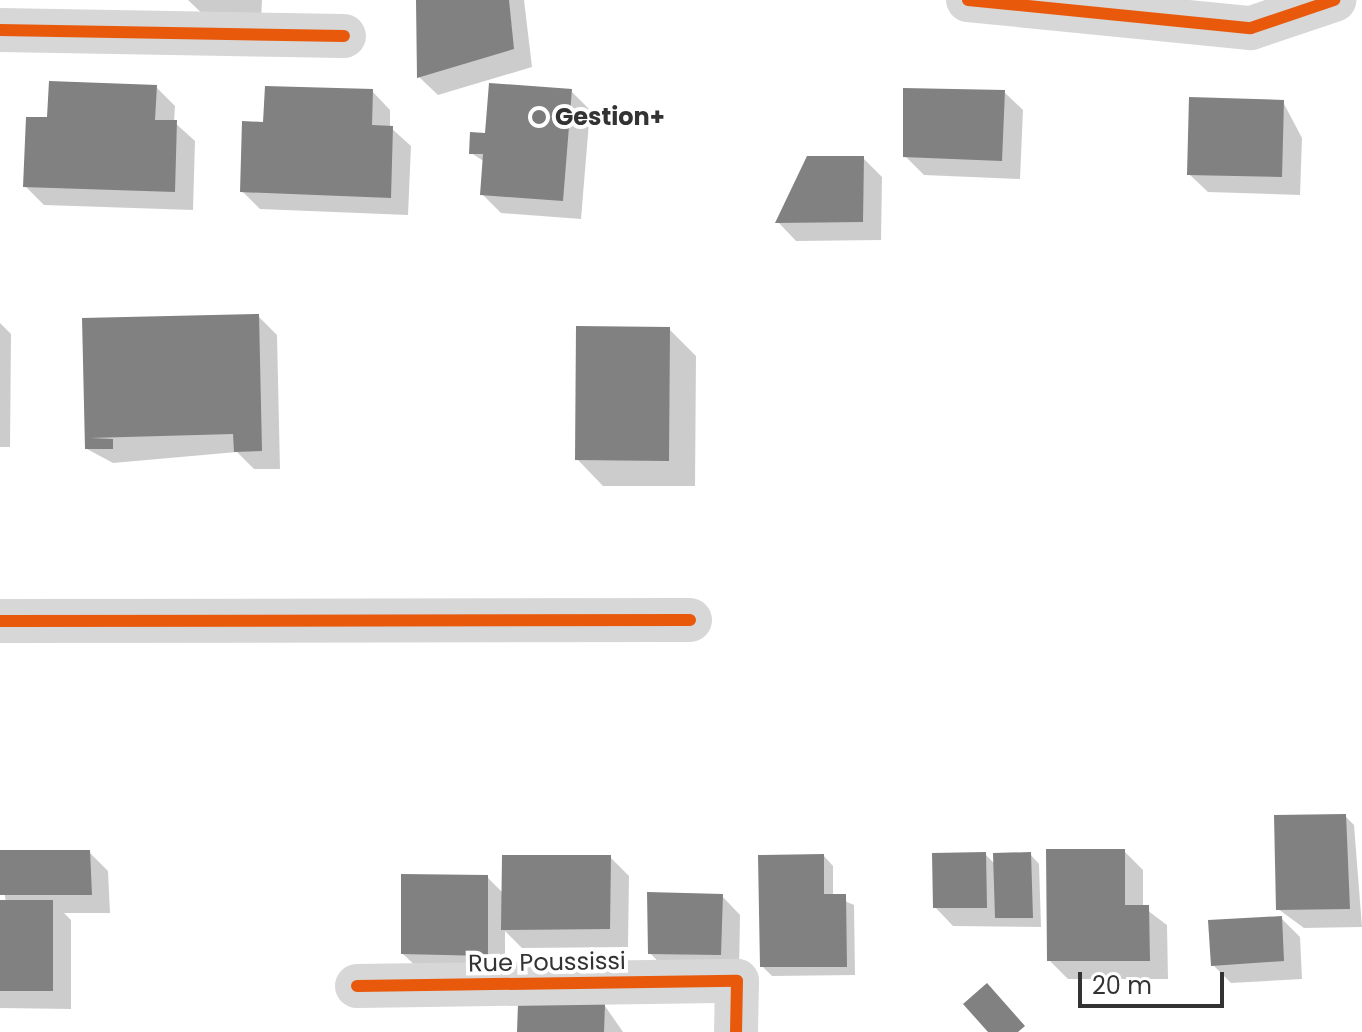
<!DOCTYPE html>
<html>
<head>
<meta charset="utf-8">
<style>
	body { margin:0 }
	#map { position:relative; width:1362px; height:1032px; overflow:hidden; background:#fff; font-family:Poppins,sans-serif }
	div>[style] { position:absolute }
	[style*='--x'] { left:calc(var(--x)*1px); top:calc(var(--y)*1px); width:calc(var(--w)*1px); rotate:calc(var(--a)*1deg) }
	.shadow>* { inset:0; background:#0003 }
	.building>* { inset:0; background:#818181 }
	.minor>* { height:44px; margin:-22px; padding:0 22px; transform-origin:22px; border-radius:22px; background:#d7d7d7 }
	.cycleway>* { height:12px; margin:-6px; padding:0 6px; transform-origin:6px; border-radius:6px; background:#e8590c }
	.dots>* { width:22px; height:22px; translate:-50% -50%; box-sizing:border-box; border:4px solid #fff; border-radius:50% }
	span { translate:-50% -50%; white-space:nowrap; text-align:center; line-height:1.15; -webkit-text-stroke:8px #fff; paint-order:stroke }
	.poi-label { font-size:24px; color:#333; font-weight:700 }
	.left { translate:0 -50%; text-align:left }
	.street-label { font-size:24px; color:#333 }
	.scale { position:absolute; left:1078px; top:972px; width:146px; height:36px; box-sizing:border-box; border:4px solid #333; border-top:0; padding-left:10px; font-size:24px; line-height:28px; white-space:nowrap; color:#333; -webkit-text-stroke:6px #fff; paint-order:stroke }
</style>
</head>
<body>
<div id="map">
	<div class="shadow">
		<div style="clip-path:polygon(188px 0,262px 0,261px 22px,209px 20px)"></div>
		<div style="clip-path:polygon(420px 0,524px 0,532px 67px,438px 95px,419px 77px)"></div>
		<div style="clip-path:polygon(156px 87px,175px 106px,174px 122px,195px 141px,193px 210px,44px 205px,25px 186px)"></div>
		<div style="clip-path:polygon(372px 91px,390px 110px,390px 127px,411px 146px,408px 215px,260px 209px,242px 191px,265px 124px)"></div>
		<div style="clip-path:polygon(571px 91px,590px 110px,581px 219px,501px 213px,482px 194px,485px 162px,471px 153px)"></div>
		<div style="clip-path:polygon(1004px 92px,1023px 110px,1020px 179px,924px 175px,905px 156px)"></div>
		<div style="clip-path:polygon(1283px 102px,1302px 138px,1300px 195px,1208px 192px,1189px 174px)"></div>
		<div style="clip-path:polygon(863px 158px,882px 177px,881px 240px,796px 241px,778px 222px)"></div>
		<div style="clip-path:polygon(258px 316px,277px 335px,280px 469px,254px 469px,237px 452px,113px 463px,87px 449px,84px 319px)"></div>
		<div style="clip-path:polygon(0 323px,11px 334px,10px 447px,0 447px)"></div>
		<div style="clip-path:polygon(669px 329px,696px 356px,695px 486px,603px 486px,577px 459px)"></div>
		<div style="clip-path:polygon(1345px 816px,1354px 825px,1362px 927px,1304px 928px,1278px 909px)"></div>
		<div style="clip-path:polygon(1124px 851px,1143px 870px,1143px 907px,1167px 925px,1168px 979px,1068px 979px,1049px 960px)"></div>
		<div style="clip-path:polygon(0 852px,89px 852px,108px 871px,110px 913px,64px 913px,71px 920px,71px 1009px,0 1008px,0 905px,6px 905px)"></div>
		<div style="clip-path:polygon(985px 854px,995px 864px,1030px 854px,1039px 864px,1041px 927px,953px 926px,935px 907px)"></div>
		<div style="clip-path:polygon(824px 856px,833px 866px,833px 896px,854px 905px,855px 975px,772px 976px,762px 966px)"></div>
		<div style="clip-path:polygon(610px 857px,629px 876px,628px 947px,522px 948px,505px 931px,505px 958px,497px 964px,422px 972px,403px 954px,487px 877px,503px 893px)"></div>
		<div style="clip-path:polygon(722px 896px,740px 915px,739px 973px,668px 972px,650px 953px)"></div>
		<div style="clip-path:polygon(1281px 918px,1300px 937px,1302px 979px,1231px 983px,1213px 965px)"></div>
		<div style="clip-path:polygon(605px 1006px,623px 1032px,519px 1032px)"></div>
	</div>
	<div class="building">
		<div style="clip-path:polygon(416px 0,509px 0,514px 49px,417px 78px)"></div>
		<div style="clip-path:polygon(49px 81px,157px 85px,155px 120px,177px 120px,175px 192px,23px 187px,26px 117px,47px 117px)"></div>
		<div style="clip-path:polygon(489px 83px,572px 89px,563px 201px,480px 195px,483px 154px,469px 154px,470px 132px,485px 133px)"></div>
		<div style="clip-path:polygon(265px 86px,373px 89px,372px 125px,393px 126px,391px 198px,240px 192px,242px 121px,263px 122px)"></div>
		<div style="clip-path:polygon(903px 88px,1005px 90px,1002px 161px,903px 157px)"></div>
		<div style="clip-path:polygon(1189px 97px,1284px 100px,1282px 177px,1187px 175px)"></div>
		<div style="clip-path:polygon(807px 156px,864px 156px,863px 222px,775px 223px)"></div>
		<div style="clip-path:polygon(259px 314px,262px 451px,234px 452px,233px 434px,90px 438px,113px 439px,113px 449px,85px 449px,82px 318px)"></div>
		<div style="clip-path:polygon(576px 326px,670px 327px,669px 461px,575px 460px)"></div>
		<div style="clip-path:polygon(1346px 814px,1350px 909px,1276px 910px,1274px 815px)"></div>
		<div style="clip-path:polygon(1046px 849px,1125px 849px,1125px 905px,1149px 905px,1150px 961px,1047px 961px)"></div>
		<div style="clip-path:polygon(0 850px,90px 850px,92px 895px,0 895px)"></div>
		<div style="clip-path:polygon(986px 852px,987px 908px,933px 908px,932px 853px)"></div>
		<div style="clip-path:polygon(1031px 852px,1033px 918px,995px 918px,993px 853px)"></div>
		<div style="clip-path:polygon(824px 854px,824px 894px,846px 894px,847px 967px,760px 967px,758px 855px)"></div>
		<div style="clip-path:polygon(502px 855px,611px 855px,610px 929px,501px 930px)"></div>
		<div style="clip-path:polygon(401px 874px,488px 875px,488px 956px,401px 954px)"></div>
		<div style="clip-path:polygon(647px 892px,723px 894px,721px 955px,648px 954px)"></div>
		<div style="clip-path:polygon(0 900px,53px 900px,53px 991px,0 991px)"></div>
		<div style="clip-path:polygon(1282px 916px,1284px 961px,1211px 966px,1208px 920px)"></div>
		<div style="clip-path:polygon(987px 983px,1025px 1026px,1018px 1032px,988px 1032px,963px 1004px)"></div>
		<div style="clip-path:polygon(518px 1004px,605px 1004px,604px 1032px,517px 1032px)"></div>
	</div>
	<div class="minor">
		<div style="--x:968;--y:0;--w:284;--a:5.7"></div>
		<div style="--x:1251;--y:28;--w:88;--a:-18.6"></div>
		<div style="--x:0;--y:30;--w:344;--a:1"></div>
		<div style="--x:0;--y:621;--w:690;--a:-0.08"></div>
		<div style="--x:357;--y:986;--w:380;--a:-0.8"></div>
		<div style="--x:737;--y:981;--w:51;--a:91.1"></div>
	</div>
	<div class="cycleway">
		<div style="--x:968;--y:0;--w:284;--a:5.7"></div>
		<div style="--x:1251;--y:28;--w:88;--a:-18.6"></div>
		<div style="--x:0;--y:30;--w:344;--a:1"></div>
		<div style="--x:0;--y:621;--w:690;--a:-0.08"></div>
		<div style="--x:357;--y:986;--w:380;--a:-0.8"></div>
		<div style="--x:737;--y:981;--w:51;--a:91.1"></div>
	</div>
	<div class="dots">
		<div style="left:539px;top:117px;background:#7a7a7a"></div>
	</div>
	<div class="poi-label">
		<span class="left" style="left:555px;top:117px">Gestion+</span>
	</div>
	<div class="street-label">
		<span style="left:547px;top:962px;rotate:-1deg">Rue Poussissi</span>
	</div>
	<div class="scale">20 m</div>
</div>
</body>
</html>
